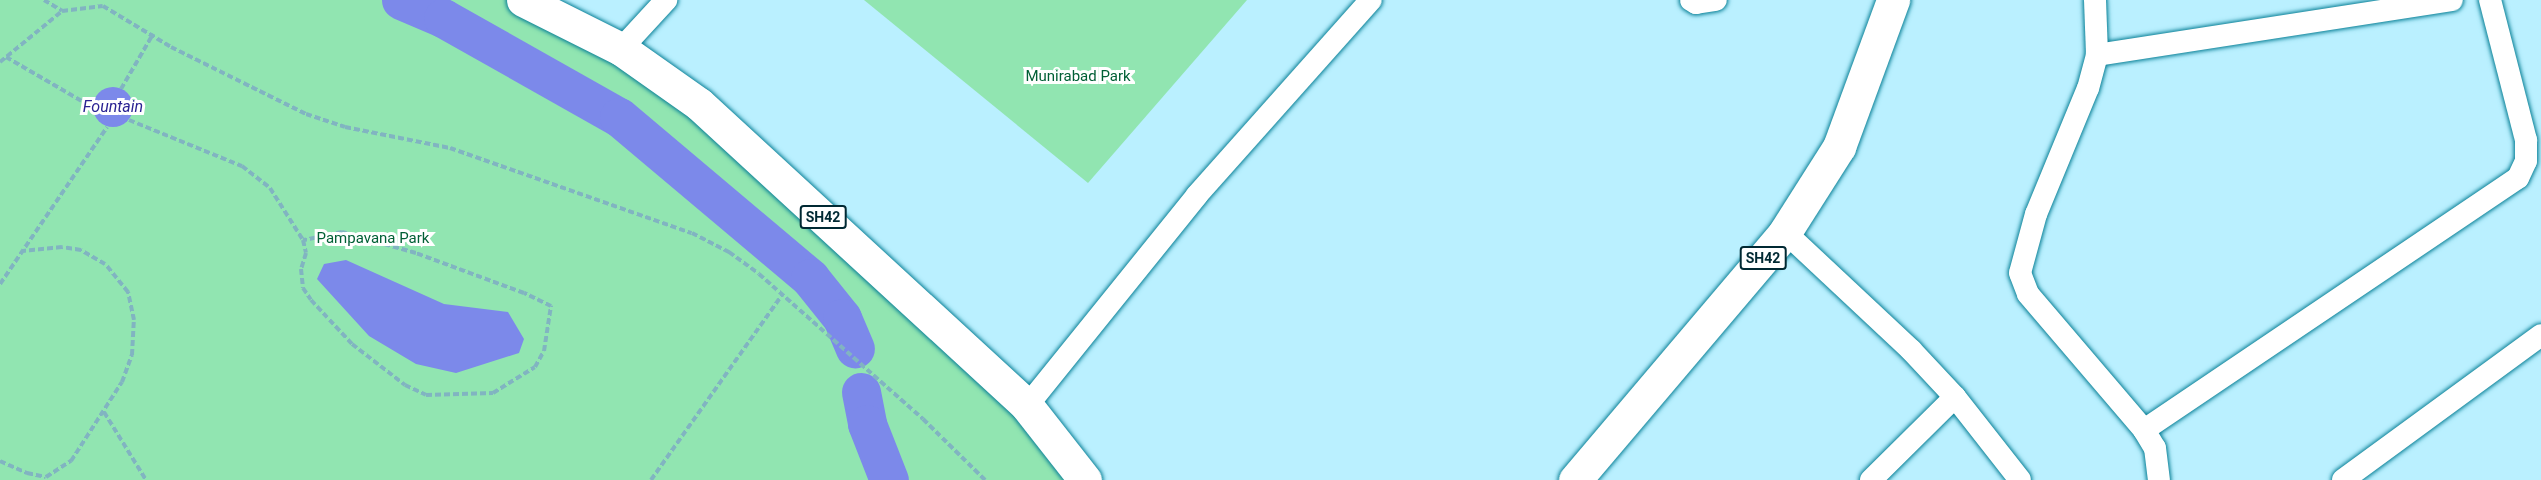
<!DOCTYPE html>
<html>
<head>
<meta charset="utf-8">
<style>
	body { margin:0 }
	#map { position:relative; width:2541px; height:480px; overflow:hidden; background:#baf0ff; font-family:Roboto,sans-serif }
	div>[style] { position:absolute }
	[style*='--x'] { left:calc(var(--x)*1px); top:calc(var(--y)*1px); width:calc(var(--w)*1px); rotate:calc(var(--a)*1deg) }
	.green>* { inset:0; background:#91e5b1 }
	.water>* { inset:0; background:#7c89ea }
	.round { border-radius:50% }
	.river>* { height:39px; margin:-19.5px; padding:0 19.5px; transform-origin:19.5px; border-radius:19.5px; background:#7c89ea }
	.path>* { height:4px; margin-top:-2px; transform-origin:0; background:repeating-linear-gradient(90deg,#81b4c1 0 6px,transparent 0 9px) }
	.roads { filter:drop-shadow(0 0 2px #0a8198) drop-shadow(0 0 2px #0a8198) }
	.minor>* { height:22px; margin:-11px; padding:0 11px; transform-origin:11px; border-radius:11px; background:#fff }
	.primary>* { height:33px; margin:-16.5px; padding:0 16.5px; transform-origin:16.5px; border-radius:16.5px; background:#fff }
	span { translate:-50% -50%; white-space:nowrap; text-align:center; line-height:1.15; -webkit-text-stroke:6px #fff; paint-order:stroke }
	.shield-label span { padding:2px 4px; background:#fff; border:2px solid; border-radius:4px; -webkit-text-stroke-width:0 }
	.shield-label { font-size:14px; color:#002933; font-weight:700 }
	.park-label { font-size:15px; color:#005f35 }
	.water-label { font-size:16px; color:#2b2393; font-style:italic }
</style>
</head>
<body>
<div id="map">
	<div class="green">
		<div style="clip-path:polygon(0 0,523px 0,621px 49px,949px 331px,1065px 480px,0 480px)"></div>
		<div style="clip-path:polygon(864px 0,1247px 0,1088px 183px)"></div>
	</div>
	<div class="water">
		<div class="round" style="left:93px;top:87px;width:40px;height:40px"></div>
		<div style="clip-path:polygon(346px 260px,444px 304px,508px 312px,524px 339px,519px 353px,456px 373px,416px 364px,369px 336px,317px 279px,324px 264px)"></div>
	</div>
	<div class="river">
		<div style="--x:401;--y:0;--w:46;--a:23.2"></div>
		<div style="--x:443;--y:18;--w:202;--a:29.4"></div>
		<div style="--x:619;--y:117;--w:250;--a:40.1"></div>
		<div style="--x:810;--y:278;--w:51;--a:51.3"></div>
		<div style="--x:842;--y:318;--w:33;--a:67"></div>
		<div style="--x:861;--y:392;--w:33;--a:79"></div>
		<div style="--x:867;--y:424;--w:60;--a:68.6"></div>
	</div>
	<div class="path">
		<div style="--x:44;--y:0;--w:21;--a:31"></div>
		<div style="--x:6;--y:57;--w:99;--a:30.2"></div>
		<div style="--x:0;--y:62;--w:80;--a:-39.4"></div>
		<div style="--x:62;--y:11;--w:41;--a:-7"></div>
		<div style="--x:103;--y:6;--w:79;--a:31.1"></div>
		<div style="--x:171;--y:47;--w:151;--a:26.4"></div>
		<div style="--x:306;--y:114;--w:41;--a:18.4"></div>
		<div style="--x:345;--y:127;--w:107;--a:11.3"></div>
		<div style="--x:450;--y:148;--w:256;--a:19.4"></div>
		<div style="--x:692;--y:233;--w:42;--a:27.2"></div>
		<div style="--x:729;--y:252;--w:37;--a:36"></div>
		<div style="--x:759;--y:274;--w:219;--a:41.5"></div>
		<div style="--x:923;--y:419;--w:87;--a:44.5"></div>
		<div style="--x:121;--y:89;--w:64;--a:-59.8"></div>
		<div style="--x:129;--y:120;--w:122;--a:22.2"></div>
		<div style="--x:242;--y:166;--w:36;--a:38"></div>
		<div style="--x:270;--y:188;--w:62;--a:57.6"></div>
		<div style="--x:303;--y:240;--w:13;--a:77"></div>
		<div style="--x:306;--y:253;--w:17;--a:107"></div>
		<div style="--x:301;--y:269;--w:19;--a:84"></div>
		<div style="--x:303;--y:288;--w:14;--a:56"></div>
		<div style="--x:311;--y:300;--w:60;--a:47"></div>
		<div style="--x:352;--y:344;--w:67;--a:37.7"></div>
		<div style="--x:405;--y:385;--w:23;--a:25"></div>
		<div style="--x:426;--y:395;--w:67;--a:-1.7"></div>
		<div style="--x:493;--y:393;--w:49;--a:-31.8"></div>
		<div style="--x:535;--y:367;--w:18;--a:-61"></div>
		<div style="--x:544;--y:351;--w:46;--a:-81.2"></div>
		<div style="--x:551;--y:306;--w:30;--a:-154"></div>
		<div style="--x:524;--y:293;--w:115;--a:-159.7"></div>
		<div style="--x:416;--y:253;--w:77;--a:-164.2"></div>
		<div style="--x:342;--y:232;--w:40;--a:168"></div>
		<div style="--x:0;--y:284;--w:190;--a:-55.7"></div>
		<div style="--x:104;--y:412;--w:80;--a:58.3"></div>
		<div style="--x:0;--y:461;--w:30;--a:24"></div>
		<div style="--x:27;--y:473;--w:19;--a:12"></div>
		<div style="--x:46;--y:477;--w:30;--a:-33"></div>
		<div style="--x:71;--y:461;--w:94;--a:-57.2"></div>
		<div style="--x:122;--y:382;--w:29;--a:-70"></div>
		<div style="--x:132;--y:355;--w:35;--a:-87"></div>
		<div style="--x:134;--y:320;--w:29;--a:-102"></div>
		<div style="--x:128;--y:292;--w:36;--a:-129"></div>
		<div style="--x:105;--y:264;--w:28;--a:-150"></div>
		<div style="--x:81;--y:250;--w:19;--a:-171"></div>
		<div style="--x:62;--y:247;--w:40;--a:174.3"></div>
		<div style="--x:651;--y:480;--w:227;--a:-54.7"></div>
	</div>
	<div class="roads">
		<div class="minor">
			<div style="--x:1691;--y:0;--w:6;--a:31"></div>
			<div style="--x:1696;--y:3;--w:20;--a:-9"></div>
			<div style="--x:2095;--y:0;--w:55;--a:87.9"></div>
			<div style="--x:2097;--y:55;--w:34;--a:105"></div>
			<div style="--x:2088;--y:88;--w:136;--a:112.4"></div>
			<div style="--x:2036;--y:214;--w:61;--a:105.2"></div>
			<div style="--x:2020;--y:273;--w:22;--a:69"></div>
			<div style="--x:2028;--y:294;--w:179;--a:49.5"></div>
			<div style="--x:2144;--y:430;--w:21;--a:59"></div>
			<div style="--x:2155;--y:448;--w:32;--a:83"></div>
			<div style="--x:621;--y:49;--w:67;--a:-47.4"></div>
			<div style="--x:2097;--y:55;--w:359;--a:-8.8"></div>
			<div style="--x:1785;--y:232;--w:173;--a:43.1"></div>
			<div style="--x:1911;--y:350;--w:64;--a:46.9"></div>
			<div style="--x:1955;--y:397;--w:105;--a:51.9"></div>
			<div style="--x:1027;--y:406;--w:271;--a:-51.1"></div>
			<div style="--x:1197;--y:195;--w:261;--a:-48.3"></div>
			<div style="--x:2144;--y:430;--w:451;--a:-34"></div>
			<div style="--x:2518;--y:178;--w:19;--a:-65"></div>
			<div style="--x:2526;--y:161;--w:21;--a:-90"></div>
			<div style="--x:2526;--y:140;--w:145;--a:-104.4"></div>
			<div style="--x:1871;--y:480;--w:118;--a:-44.7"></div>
			<div style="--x:2343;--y:480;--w:245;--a:-36.2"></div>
		</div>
		<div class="primary">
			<div style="--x:523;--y:0;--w:110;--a:26.6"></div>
			<div style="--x:621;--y:49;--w:95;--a:35.2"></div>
			<div style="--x:699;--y:104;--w:446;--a:42.6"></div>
			<div style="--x:1027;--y:406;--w:94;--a:51.9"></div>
			<div style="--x:1575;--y:480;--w:325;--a:-49.7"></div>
			<div style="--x:1785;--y:232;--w:101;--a:-57.6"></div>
			<div style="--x:1839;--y:147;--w:157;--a:-69.8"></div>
		</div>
	</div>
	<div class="shield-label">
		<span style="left:823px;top:217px">SH42</span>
		<span style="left:1763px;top:258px">SH42</span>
	</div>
	<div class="park-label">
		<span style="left:1078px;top:77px">Munirabad Park</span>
		<span style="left:373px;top:239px">Pampavana Park</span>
	</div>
	<div class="water-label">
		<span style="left:113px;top:107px">Fountain</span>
	</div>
</div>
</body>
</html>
